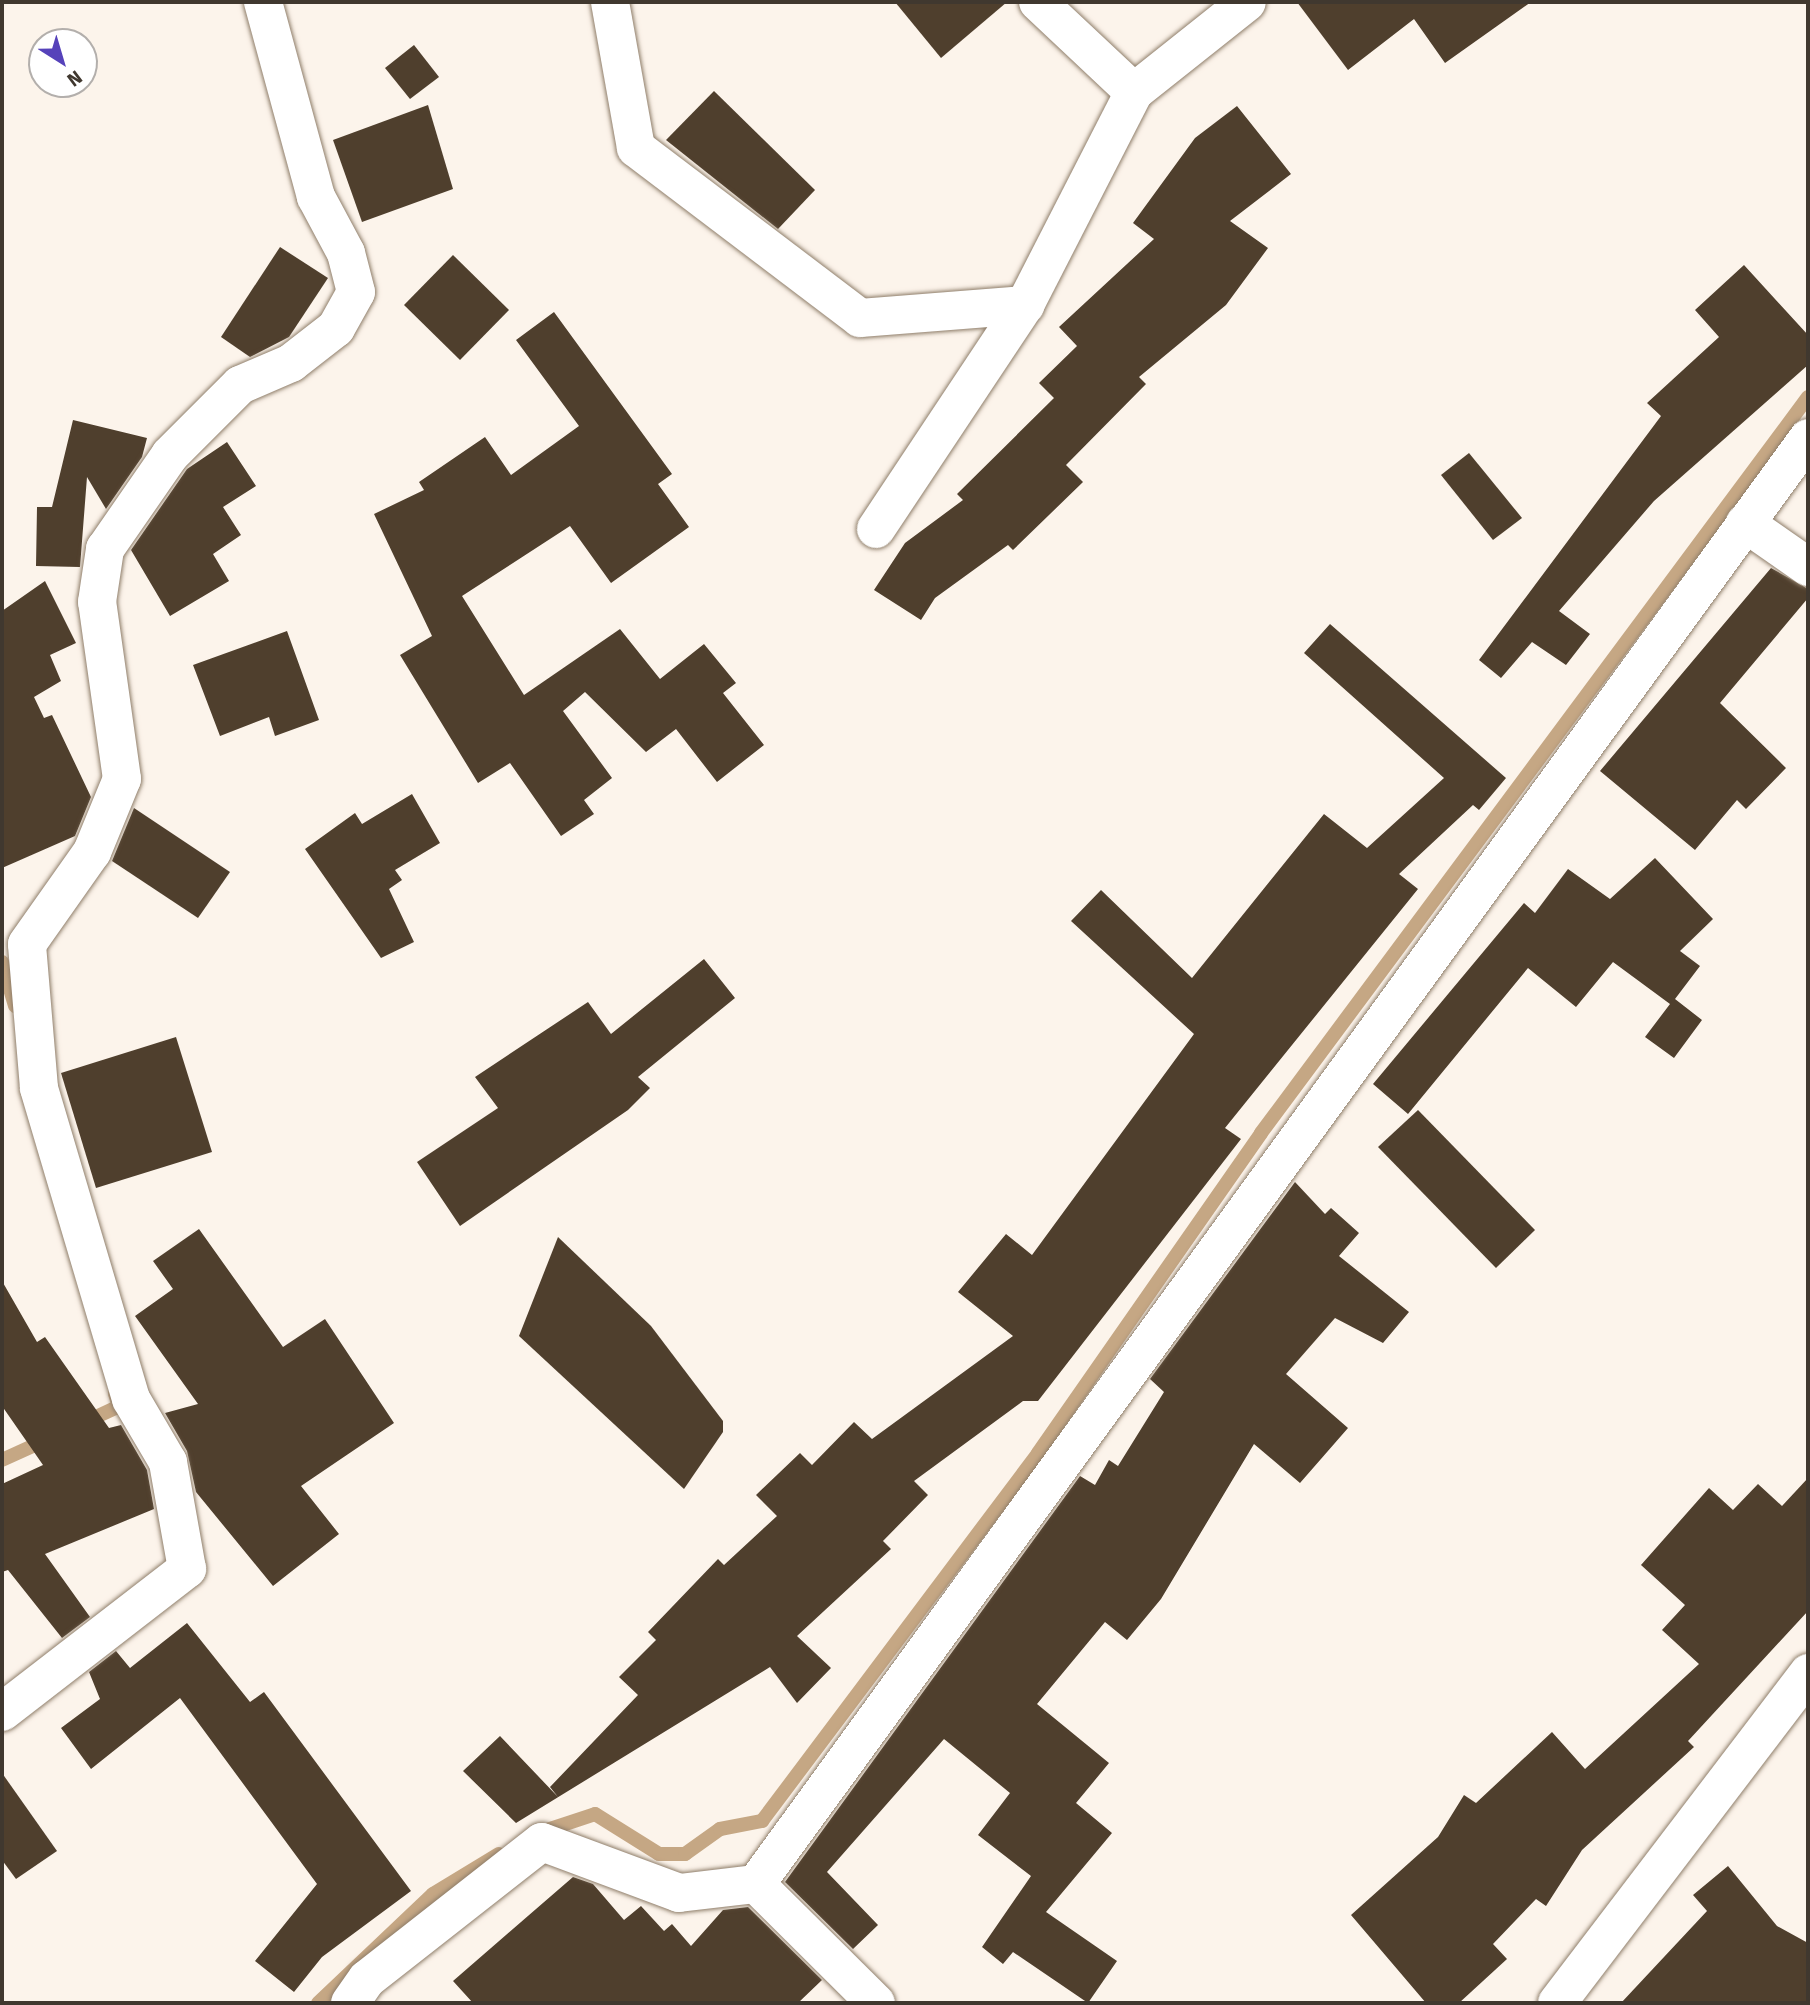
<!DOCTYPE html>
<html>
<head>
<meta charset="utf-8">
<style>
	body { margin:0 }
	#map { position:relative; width:1810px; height:2005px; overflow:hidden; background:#fcf4eb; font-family:"Fira Sans",sans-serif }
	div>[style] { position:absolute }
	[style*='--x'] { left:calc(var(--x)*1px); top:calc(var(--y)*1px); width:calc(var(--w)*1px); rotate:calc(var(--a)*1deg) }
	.stream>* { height:14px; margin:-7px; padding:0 7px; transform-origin:7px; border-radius:7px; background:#c5a784 }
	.building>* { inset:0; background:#4f3f2d }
	.roads { filter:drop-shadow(0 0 2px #8f7e6a) drop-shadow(0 0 2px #8f7e6a) }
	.minor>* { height:38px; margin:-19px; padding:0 19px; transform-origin:19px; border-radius:19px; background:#fff }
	span { translate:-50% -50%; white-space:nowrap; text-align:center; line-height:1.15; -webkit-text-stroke:7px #fff; paint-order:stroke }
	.frame { position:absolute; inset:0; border:4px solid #40382f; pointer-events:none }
	.north { position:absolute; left:28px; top:28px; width:70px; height:70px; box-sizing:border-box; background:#fff; border:2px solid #b3afac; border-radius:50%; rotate:143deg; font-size:19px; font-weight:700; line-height:28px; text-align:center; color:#40382f }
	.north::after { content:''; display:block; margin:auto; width:24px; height:32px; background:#5642ba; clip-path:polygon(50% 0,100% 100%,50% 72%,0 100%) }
</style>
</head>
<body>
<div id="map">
	<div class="stream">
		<div style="--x:2;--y:962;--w:46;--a:73.5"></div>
		<div style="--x:83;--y:1423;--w:40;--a:-25"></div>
		<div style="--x:119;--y:1406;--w:13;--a:-108"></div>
		<div style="--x:2;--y:1460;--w:51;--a:-24.5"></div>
		<div style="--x:538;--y:1833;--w:60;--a:-18.4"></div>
		<div style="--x:595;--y:1814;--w:75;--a:32"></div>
		<div style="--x:659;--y:1854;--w:26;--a:0"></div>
		<div style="--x:685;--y:1854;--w:43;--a:-35.5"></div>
		<div style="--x:720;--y:1829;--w:43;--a:-10.8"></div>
		<div style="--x:762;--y:1821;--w:460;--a:-53.1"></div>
		<div style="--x:1038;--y:1453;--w:390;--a:-55.1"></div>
		<div style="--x:1261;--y:1133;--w:917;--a:-53.38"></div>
		<div style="--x:318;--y:2003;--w:158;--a:-43.5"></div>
		<div style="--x:433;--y:1894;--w:77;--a:-31.2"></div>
	</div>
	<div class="building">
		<div style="clip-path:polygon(895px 2px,1007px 2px,941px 58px)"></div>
		<div style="clip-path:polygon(1297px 2px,1531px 2px,1445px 63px,1414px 19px,1348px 70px)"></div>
		<div style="clip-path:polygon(414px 45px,439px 77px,410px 99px,385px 68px)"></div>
		<div style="clip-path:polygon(714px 91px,815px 190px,778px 229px,666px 140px)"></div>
		<div style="clip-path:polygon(428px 105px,453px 189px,362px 222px,333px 140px)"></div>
		<div style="clip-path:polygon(1237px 106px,1291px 174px,1230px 221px,1268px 248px,1226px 305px,1139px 377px,1146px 384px,1066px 465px,1083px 482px,1013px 550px,1008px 545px,935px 598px,921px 620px,874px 590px,905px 543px,963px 500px,957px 494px,1054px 398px,1039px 383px,1077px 346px,1059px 327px,1154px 239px,1133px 223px,1195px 138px)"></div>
		<div style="clip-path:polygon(280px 247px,328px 278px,289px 337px,250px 357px,221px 337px)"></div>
		<div style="clip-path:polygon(453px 255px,509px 310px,460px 360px,404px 305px)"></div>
		<div style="clip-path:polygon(1744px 265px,1808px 335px,1808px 365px,1654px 501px,1559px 611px,1590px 634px,1566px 665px,1532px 642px,1501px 678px,1479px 660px,1661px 416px,1647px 403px,1719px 337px,1695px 310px)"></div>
		<div style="clip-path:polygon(554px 312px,672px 474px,658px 484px,689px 527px,611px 583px,570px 526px,462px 596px,524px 695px,620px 629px,660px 679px,704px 644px,736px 683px,723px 693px,764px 745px,717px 782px,676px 729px,646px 752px,585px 692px,563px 711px,612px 778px,584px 800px,594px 814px,561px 836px,510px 763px,478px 783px,400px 655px,432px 636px,374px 514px,424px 490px,419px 482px,485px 437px,511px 475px,579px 426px,516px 340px)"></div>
		<div style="clip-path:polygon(73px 420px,147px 438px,142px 457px,106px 509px,87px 477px,80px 567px,36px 566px,37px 507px,52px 507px)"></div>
		<div style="clip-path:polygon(227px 442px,256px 486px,223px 507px,241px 535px,213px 554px,229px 581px,170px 616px,131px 550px,187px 469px)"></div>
		<div style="clip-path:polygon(1469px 453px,1522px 518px,1493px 540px,1441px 475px)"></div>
		<div style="clip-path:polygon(1771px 568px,1808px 589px,1808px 598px,1720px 703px,1786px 768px,1746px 809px,1737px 800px,1695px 850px,1600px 771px)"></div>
		<div style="clip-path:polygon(45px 581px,76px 643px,50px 655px,61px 681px,34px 697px,44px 718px,52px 715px,91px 797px,75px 836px,2px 868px,2px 611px)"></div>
		<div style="clip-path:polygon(1330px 624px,1506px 778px,1479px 810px,1473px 805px,1399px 874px,1418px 889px,1225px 1128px,1241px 1139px,1038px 1401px,1023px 1401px,914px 1481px,928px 1495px,883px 1541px,891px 1549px,797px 1636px,831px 1668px,797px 1703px,770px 1667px,516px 1823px,463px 1771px,500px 1736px,558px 1797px,550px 1787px,638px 1695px,619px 1677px,656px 1640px,648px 1632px,718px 1559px,724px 1565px,777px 1516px,756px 1495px,800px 1453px,812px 1465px,854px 1422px,872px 1439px,1013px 1336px,958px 1292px,1006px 1234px,1032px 1255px,1194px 1034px,1071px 921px,1101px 890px,1192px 978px,1324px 814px,1367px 848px,1444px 778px,1304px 653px)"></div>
		<div style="clip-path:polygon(287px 631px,319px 720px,275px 736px,269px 717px,220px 736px,193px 665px)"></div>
		<div style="clip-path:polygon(412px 794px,440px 843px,395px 870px,402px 880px,389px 889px,414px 942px,381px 958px,305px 849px,355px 813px,362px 824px)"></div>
		<div style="clip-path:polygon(134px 808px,230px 872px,198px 918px,112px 861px)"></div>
		<div style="clip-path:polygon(1655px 858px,1713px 919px,1680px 951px,1700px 966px,1675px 999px,1702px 1020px,1674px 1058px,1645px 1037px,1670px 1004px,1613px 962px,1576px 1007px,1528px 968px,1408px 1114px,1373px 1084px,1524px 903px,1535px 913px,1568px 869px,1610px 899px)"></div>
		<div style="clip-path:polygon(704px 959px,735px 998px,638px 1077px,650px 1088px,628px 1110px,460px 1226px,417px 1162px,498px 1108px,475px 1077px,588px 1002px,611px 1034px)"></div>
		<div style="clip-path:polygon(176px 1037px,212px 1152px,96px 1188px,61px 1073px)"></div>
		<div style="clip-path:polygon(1418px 1110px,1535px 1230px,1496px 1268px,1378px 1147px)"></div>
		<div style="clip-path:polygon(1295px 1182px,1325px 1214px,1331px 1208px,1359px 1233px,1339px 1256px,1409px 1312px,1383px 1343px,1335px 1318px,1286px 1374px,1348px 1428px,1300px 1483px,1254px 1444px,1161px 1599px,1127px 1640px,1105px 1622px,1037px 1704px,1109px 1763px,1076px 1803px,1112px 1833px,1046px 1912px,1117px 1961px,1088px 2003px,1013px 1952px,1003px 1964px,982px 1947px,1031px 1876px,978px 1835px,1010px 1793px,944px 1739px,827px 1872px,878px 1925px,853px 1949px,785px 1882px,1080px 1476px,1095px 1485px,1109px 1460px,1118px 1466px,1164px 1392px,1150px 1379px)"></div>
		<div style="clip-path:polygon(199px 1229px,283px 1347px,325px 1319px,394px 1423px,301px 1486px,339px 1534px,273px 1586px,196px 1492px,187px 1451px,165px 1413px,198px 1404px,135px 1316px,173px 1289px,153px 1261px)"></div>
		<div style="clip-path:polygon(558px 1237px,651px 1326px,723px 1421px,723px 1432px,684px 1489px,519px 1336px)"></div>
		<div style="clip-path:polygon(2px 1281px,37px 1342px,45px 1337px,109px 1428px,121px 1425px,147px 1470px,154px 1509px,45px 1554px,90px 1617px,62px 1638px,8px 1570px,2px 1572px,2px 1484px,43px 1465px,2px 1406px)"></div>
		<div style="clip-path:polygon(1808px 1478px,1808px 1611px,1688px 1741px,1694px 1747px,1582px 1850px,1546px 1906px,1536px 1899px,1493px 1944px,1507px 1959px,1459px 2003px,1426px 2003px,1351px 1915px,1438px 1837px,1464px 1795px,1476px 1803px,1552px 1732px,1585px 1769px,1699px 1664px,1662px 1630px,1685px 1605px,1641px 1565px,1709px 1488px,1733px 1510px,1758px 1484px,1782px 1506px)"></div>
		<div style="clip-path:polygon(187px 1623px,250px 1702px,264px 1692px,411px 1891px,322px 1957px,294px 1992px,255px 1961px,317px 1884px,180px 1698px,91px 1769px,61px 1728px,100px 1699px,89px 1672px,116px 1651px,130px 1668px)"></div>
		<div style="clip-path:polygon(2px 1773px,57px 1851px,16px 1879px,2px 1860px)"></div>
		<div style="clip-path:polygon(1728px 1866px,1777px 1926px,1808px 1943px,1808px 2003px,1621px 2003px,1707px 1911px,1693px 1895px)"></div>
		<div style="clip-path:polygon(573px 1877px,593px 1884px,624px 1920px,641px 1906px,664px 1931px,672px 1924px,691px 1946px,723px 1910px,748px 1907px,822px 1980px,798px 2003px,473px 2003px,453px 1981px)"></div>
	</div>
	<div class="roads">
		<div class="minor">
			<div style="--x:610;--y:2;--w:148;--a:79.9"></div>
			<div style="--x:636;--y:148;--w:281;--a:37.2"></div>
			<div style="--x:860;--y:318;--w:166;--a:-4.5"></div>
			<div style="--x:1025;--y:305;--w:239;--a:-62.9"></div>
			<div style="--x:1134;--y:92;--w:144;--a:-38.5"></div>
			<div style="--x:1038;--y:2;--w:132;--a:43.2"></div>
			<div style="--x:1745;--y:523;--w:77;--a:34.9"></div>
			<div style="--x:876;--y:529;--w:269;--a:-56.4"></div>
			<div style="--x:2;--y:1712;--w:234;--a:-37.7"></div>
			<div style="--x:187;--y:1569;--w:109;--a:-100.1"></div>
			<div style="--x:168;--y:1462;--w:73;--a:-120.4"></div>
			<div style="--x:131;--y:1399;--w:324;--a:-106.5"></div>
			<div style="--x:39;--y:1088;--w:144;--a:-94.8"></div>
			<div style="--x:27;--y:944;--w:113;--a:-54.8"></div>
			<div style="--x:92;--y:852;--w:79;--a:-67.7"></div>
			<div style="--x:122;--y:779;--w:179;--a:-98"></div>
			<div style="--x:97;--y:602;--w:54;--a:-81.4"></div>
			<div style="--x:105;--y:549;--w:114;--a:-55.3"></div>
			<div style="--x:170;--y:455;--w:99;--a:-45"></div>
			<div style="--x:240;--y:385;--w:56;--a:-23.3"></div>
			<div style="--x:291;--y:363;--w:57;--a:-37.9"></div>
			<div style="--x:336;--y:328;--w:41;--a:-60.9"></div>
			<div style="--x:356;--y:292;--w:40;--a:-104.4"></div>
			<div style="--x:346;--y:253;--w:64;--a:-118.2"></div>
			<div style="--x:316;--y:197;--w:202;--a:-105.2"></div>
			<div style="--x:756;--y:1884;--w:169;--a:44.8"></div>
			<div style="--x:350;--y:2003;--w:29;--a:-55"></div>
			<div style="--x:367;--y:1979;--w:222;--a:-38.1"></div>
			<div style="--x:542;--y:1842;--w:146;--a:20.4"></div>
			<div style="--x:679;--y:1893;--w:78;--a:-6.7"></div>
			<div style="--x:756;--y:1884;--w:1788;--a:-53.96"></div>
			<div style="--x:1557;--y:2003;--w:415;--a:-52.7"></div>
		</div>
	</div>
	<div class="frame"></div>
	<div class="north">N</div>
</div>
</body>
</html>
